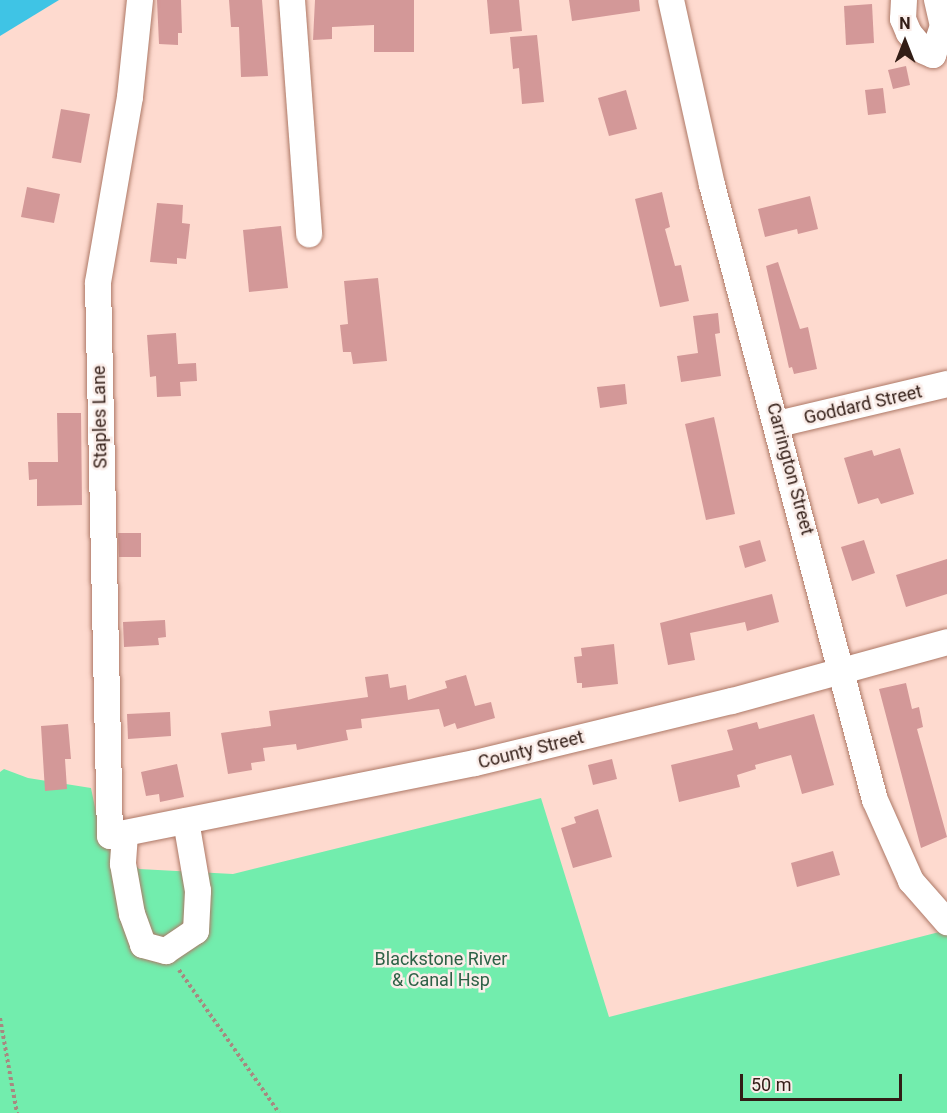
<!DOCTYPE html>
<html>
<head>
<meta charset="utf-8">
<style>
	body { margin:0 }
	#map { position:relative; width:947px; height:1113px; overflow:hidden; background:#fedacf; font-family:Roboto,sans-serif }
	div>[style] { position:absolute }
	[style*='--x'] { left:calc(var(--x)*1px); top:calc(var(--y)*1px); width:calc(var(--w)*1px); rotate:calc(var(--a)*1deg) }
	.green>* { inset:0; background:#72edad }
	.water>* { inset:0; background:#3fc4e5 }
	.building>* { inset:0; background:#d39898 }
	.path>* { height:4px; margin-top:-2px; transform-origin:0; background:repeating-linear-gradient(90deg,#a78980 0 3px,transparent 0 6px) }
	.roads { filter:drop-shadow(0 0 2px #ad7866) drop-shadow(0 0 2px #ad7866) }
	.minor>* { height:26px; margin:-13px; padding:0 13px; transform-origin:13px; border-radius:13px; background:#fff }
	span { translate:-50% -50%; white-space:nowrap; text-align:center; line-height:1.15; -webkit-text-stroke:5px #faede9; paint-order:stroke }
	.street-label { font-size:18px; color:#321d16 }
	.park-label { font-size:18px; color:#2d6146 }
	.north { position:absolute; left:875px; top:12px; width:60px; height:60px; -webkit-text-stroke:4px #faede9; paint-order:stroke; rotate:0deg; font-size:16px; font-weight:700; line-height:24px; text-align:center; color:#321d16 }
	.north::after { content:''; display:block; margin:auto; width:21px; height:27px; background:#321d16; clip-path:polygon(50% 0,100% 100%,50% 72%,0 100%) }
	.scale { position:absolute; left:740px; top:1074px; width:162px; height:27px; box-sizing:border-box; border:3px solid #321d16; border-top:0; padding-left:8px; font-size:18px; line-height:21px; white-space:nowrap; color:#321d16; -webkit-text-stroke:4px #faede9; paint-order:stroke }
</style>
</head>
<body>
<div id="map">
	<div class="green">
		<div style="clip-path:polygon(4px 769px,28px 778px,91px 788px,97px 817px,139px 869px,233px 874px,541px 798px,609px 1017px,947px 930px,947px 1113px,0 1113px,0 772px)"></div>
	</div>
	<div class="water">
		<div style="clip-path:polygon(0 0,59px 0,0 36px)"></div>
	</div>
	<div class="building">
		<div style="clip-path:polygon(157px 0,181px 0,182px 33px,178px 33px,178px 45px,159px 44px)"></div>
		<div style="clip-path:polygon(229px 0,262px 0,268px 76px,241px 77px,239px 27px,231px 27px)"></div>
		<div style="clip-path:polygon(315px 0,414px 0,414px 52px,374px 52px,374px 25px,332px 27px,332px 39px,313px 40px)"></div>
		<div style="clip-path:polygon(487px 0,519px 0,522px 31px,490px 34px)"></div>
		<div style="clip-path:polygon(569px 0,639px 0,640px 11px,572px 21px)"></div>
		<div style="clip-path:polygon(872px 4px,874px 43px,846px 45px,844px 6px)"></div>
		<div style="clip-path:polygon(537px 35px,544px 102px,522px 104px,519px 68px,513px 69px,510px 37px)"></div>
		<div style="clip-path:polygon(906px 66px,910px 85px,893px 89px,888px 70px)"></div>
		<div style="clip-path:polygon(883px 88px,886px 113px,868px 115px,865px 90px)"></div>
		<div style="clip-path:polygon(626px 90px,637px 129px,609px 136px,598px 98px)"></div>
		<div style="clip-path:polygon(61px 109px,90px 114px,81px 163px,52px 158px)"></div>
		<div style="clip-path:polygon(27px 187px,60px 194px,54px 223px,21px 217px)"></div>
		<div style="clip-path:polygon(662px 192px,670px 227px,665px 229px,675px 266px,681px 265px,689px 301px,660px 307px,635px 199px)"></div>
		<div style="clip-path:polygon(810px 196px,818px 229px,798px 234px,797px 229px,765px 237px,758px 209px)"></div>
		<div style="clip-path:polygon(157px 203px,183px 205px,182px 223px,190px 224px,186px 259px,177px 258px,177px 264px,150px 262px)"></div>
		<div style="clip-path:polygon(281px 226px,288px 288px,249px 292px,243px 230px)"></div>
		<div style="clip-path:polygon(778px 262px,800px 329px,808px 327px,817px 369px,794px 374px,792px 367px,789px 368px,766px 266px)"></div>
		<div style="clip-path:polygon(378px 278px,387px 361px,353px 364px,351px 352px,343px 352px,340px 325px,348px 324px,344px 281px)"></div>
		<div style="clip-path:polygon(718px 313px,720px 333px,715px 334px,721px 376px,681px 382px,677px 356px,698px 353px,693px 316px)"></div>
		<div style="clip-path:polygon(176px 333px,178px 364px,196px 363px,197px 381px,180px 382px,181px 396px,157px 397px,156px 376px,150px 377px,147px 335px)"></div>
		<div style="clip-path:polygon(625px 384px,627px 404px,600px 408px,597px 387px)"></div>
		<div style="clip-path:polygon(57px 413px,81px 413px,82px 505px,37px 506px,37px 479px,29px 480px,28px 462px,58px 462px)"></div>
		<div style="clip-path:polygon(714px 417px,735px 514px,706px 520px,685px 424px)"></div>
		<div style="clip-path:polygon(900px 448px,914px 494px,881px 504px,878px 498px,858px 504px,844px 458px,872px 450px,874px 456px)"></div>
		<div style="clip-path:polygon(118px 533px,141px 533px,141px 557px,119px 557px)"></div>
		<div style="clip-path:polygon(760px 540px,766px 561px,745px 568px,739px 546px)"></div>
		<div style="clip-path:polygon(864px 540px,875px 573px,852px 581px,841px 547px)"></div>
		<div style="clip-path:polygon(947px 559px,947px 594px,906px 607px,896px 575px)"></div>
		<div style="clip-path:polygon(772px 594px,779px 622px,747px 631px,745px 622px,690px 633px,695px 660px,668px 665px,660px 623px)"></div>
		<div style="clip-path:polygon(165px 620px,166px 637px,158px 638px,159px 645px,124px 647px,123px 622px)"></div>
		<div style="clip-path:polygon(614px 644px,618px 684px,582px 688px,582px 683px,577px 683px,574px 657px,582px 656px,581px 648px)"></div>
		<div style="clip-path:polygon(388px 674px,390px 688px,406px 685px,408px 700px,447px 688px,445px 681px,466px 675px,475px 706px,491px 702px,495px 718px,457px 729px,455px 723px,444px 727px,439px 709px,361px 719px,362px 728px,346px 730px,348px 740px,297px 750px,296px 744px,263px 748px,265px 761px,251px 763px,252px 770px,228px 774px,221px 733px,271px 726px,269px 711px,368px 697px,365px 677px)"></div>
		<div style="clip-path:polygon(906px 683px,912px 709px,919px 707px,923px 727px,917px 729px,947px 837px,921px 848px,879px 689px)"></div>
		<div style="clip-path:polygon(170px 712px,171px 736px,128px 739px,127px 714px)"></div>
		<div style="clip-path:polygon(814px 714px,834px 785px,802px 794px,791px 755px,755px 765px,756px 769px,737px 775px,740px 787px,679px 802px,671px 765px,733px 750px,727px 730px,757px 722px,759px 729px)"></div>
		<div style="clip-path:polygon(68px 724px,71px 759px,65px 759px,67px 789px,45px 791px,41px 726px)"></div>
		<div style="clip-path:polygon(612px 759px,617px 779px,593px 785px,588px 765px)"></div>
		<div style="clip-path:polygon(177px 764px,184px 797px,160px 802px,159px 794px,146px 796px,141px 772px)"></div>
		<div style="clip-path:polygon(598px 809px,612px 857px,573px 868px,561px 828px,576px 823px,574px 817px)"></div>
		<div style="clip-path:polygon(833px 851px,840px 875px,797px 887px,791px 863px)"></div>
	</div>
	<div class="path">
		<div style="--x:179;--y:970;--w:174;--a:55"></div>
		<div style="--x:0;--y:1018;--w:97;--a:79.9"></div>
	</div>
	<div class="roads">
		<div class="minor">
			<div style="--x:140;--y:0;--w:98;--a:95.9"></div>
			<div style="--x:130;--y:97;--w:189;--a:99.8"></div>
			<div style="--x:98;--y:283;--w:553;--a:88.76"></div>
			<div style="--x:110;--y:836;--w:372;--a:-11.3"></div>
			<div style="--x:475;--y:763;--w:264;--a:-13.6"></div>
			<div style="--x:732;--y:701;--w:223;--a:-15.3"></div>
			<div style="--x:292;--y:0;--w:235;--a:85.8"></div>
			<div style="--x:671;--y:0;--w:189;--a:77.5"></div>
			<div style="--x:712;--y:185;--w:636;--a:75.16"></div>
			<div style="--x:875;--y:800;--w:89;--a:66"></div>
			<div style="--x:911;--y:881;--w:55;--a:48.7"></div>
			<div style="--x:904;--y:0;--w:19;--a:93"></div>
			<div style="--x:903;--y:19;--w:15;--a:67"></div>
			<div style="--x:909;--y:33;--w:23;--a:50"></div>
			<div style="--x:924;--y:51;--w:10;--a:24"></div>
			<div style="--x:933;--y:55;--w:31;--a:-71"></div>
			<div style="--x:943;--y:26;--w:27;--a:-103"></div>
			<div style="--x:778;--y:424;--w:174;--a:-13.3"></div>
			<div style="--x:125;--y:834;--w:30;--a:94"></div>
			<div style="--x:123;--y:864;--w:51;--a:79.8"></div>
			<div style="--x:132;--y:914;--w:33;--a:70"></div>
			<div style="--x:143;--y:945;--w:24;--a:15"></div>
			<div style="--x:166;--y:951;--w:36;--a:-34"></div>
			<div style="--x:196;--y:931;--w:40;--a:-87.1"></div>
			<div style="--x:198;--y:891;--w:71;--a:-99.7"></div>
		</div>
	</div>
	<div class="street-label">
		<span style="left:863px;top:405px;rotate:-13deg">Goddard Street</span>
		<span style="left:100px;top:417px;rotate:-91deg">Staples Lane</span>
		<span style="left:790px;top:469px;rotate:75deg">Carrington Street</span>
		<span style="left:531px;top:750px;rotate:-14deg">County Street</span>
	</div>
	<div class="park-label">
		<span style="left:441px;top:970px">Blackstone River<br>&amp; Canal Hsp</span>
	</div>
	<div class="north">N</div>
	<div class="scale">50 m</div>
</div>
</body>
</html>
